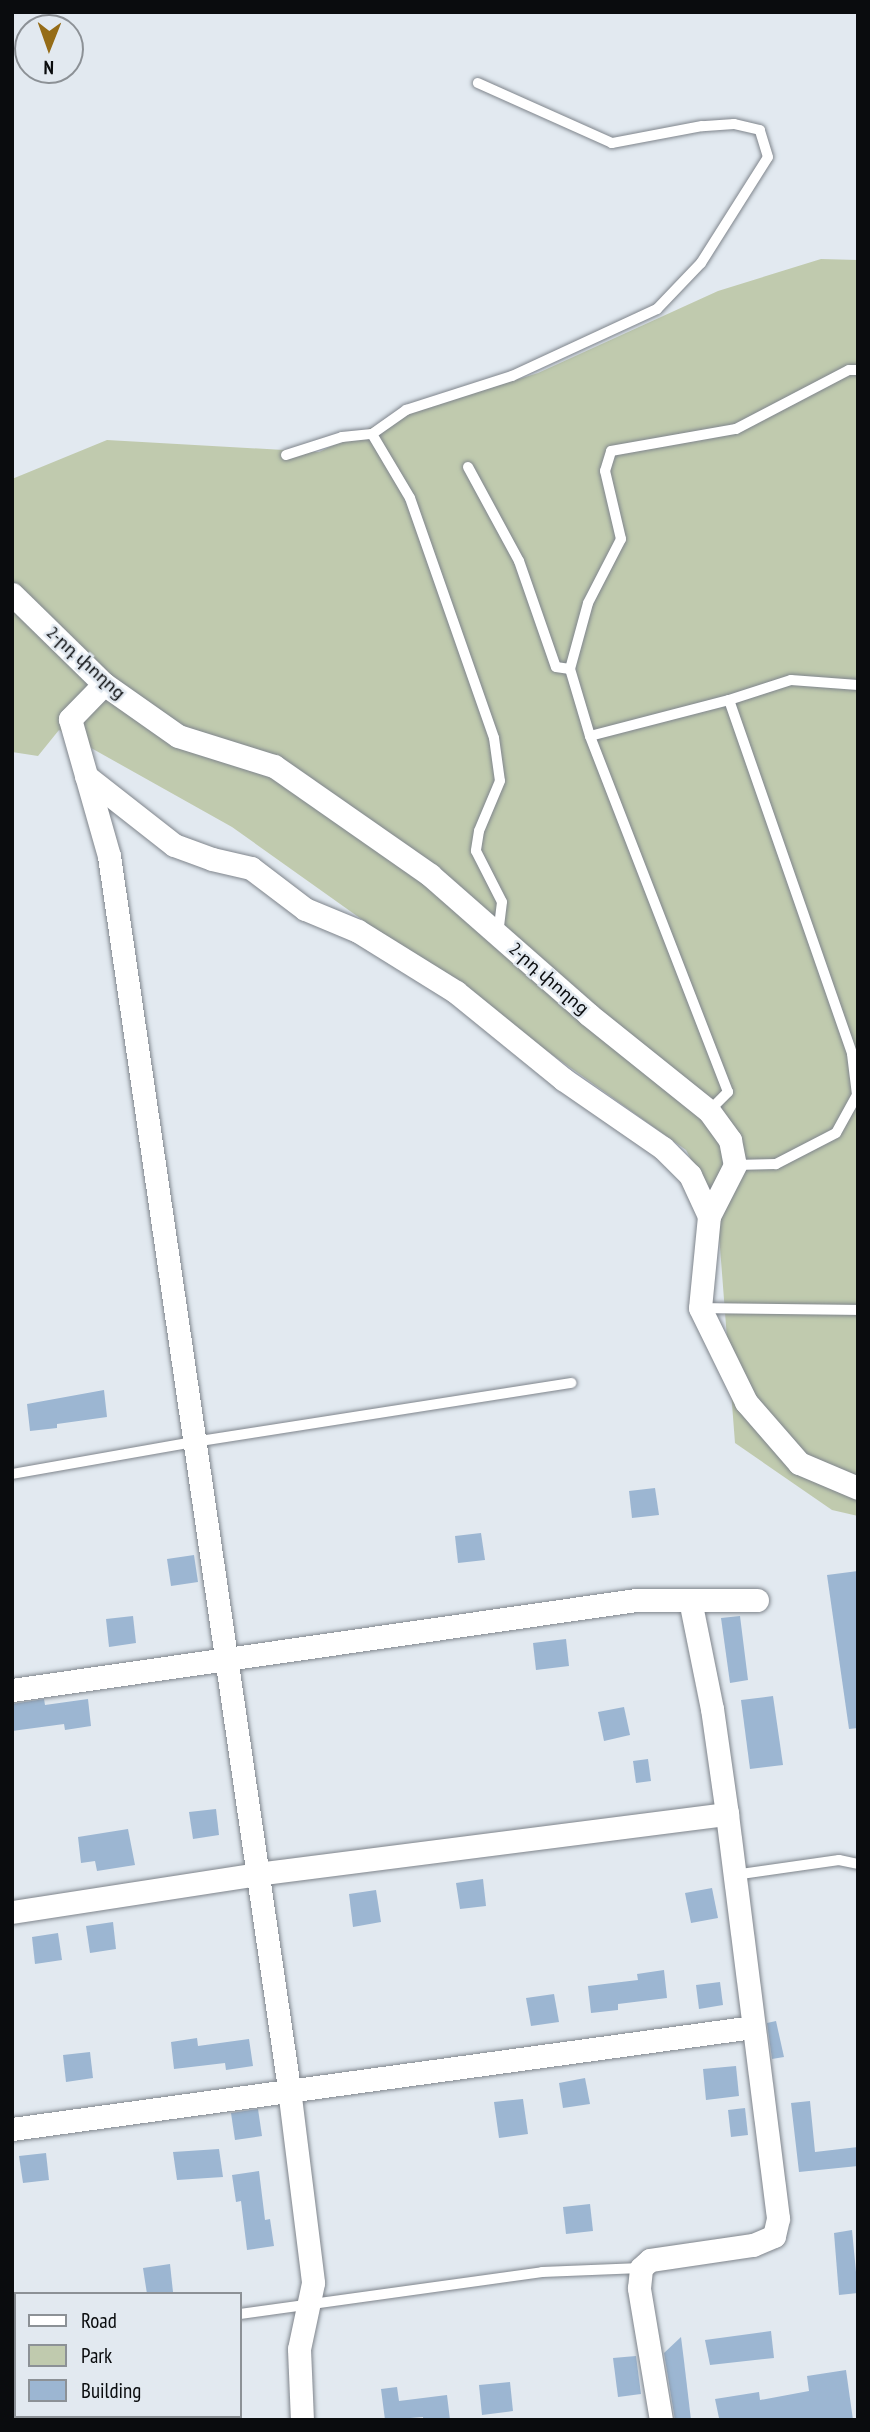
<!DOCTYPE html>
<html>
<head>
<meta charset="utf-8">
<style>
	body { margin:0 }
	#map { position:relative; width:870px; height:2432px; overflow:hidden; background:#e2e9f0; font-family:"PT Sans Narrow","Noto Sans Armenian",sans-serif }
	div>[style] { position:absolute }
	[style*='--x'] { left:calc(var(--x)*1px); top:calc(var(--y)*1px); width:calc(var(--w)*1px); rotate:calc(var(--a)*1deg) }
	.green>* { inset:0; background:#c0caae }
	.building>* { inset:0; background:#9cb6d2 }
	.roads { filter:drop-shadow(0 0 2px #7f858c) drop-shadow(0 0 2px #7f858c) }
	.lane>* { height:10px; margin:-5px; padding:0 5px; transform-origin:5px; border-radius:5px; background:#fff }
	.street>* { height:23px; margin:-11.5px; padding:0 11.5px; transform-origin:11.5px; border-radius:11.5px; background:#fff }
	span { translate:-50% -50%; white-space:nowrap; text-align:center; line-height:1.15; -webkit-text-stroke:5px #e2e9f0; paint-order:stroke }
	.street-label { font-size:18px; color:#0a0c0e }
	.frame { position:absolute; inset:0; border:14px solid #0a0c0e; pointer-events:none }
	.legend { position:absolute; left:14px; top:2292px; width:228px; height:126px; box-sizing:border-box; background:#e2e9f0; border:2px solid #8c9196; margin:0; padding:9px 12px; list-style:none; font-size:21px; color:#0a0c0e }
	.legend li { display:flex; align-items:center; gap:14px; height:35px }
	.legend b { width:35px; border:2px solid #8c9196 }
	.north { position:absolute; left:14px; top:14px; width:70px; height:70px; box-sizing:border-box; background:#e2e9f0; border:2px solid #8c9196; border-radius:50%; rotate:181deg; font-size:19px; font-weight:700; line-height:28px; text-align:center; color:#0a0c0e }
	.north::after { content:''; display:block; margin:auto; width:24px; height:32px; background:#956c17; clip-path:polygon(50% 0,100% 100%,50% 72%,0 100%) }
</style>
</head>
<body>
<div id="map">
	<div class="green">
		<div style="clip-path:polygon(821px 259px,858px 260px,858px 1516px,832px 1510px,735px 1443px,717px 1208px,686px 1150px,232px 827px,59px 730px,38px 756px,12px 752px,12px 479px,107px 440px,319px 452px,385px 421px,538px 373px,718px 291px)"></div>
	</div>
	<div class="building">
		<div style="clip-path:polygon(104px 1390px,107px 1417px,57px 1424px,57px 1428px,30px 1431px,27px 1404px)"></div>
		<div style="clip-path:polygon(655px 1488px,659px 1515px,632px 1518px,629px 1491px)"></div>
		<div style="clip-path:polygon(481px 1533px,485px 1560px,458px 1563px,455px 1536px)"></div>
		<div style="clip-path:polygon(194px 1555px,198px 1582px,171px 1586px,167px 1559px)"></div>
		<div style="clip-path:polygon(858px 1571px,858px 1728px,849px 1729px,827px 1575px)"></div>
		<div style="clip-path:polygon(133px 1616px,136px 1643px,109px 1647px,106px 1619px)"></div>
		<div style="clip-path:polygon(740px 1616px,748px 1680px,730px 1683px,721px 1618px)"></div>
		<div style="clip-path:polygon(566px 1639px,569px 1666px,536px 1670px,533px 1643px)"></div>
		<div style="clip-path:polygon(773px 1696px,783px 1765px,750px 1769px,741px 1700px)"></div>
		<div style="clip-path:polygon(44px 1699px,45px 1705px,88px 1699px,91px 1726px,65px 1730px,64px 1724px,12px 1731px,12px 1704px)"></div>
		<div style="clip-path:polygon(624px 1707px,630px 1735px,604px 1741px,598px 1712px)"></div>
		<div style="clip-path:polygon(648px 1759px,651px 1781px,636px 1783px,633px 1761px)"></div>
		<div style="clip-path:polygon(216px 1809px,219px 1835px,193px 1839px,189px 1812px)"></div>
		<div style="clip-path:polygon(128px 1829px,135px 1865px,97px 1871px,95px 1861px,81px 1863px,78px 1837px)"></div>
		<div style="clip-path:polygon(483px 1879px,486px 1906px,460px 1909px,456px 1883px)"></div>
		<div style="clip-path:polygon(712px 1888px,718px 1918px,691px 1923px,685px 1893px)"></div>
		<div style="clip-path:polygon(376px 1890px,381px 1922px,353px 1927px,349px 1894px)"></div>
		<div style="clip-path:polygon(113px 1922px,116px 1949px,90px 1953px,86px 1926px)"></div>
		<div style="clip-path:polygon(58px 1933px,62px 1960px,35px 1964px,32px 1937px)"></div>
		<div style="clip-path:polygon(664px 1970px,667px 1998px,618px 2004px,618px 2010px,591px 2013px,588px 1986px,638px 1980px,637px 1974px)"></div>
		<div style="clip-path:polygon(720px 1982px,723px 2005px,699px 2009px,696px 1985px)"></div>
		<div style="clip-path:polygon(554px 1994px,559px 2022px,531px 2026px,526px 1998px)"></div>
		<div style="clip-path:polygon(776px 2021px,784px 2057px,772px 2059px,767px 2023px)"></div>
		<div style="clip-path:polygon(197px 2038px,198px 2046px,249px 2039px,253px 2066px,226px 2070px,225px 2063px,174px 2069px,171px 2042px)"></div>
		<div style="clip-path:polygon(90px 2052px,93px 2078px,66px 2082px,63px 2055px)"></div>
		<div style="clip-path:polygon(736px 2066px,739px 2096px,706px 2100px,703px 2069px)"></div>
		<div style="clip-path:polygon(585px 2078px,590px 2104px,563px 2108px,559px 2083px)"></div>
		<div style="clip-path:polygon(523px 2099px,528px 2134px,499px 2138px,494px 2102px)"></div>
		<div style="clip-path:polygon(810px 2101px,815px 2152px,858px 2147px,858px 2166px,799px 2172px,791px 2103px)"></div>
		<div style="clip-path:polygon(745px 2108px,748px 2135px,731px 2137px,728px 2110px)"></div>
		<div style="clip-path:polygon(258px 2109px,262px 2136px,235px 2140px,231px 2113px)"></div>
		<div style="clip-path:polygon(219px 2149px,223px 2177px,177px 2180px,173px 2152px)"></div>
		<div style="clip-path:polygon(46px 2153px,49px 2180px,23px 2183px,19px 2156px)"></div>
		<div style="clip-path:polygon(259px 2171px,265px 2220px,270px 2219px,274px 2246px,247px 2250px,241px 2201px,236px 2202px,232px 2175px)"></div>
		<div style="clip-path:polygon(590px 2204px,593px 2231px,566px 2234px,563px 2207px)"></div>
		<div style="clip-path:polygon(852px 2230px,858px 2293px,839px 2295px,834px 2233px)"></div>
		<div style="clip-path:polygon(170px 2264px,173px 2292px,147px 2294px,143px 2268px)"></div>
		<div style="clip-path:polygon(771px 2331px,774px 2358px,710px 2365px,705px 2340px)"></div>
		<div style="clip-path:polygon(681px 2337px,684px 2361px,691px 2420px,675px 2420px,664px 2353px)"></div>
		<div style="clip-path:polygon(636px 2356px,641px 2394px,618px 2397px,613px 2358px)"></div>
		<div style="clip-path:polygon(846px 2370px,853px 2420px,719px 2418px,715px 2399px,759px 2392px,760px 2400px,809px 2391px,807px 2376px)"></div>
		<div style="clip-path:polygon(510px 2382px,513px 2411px,482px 2415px,479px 2385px)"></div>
		<div style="clip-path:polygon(397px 2387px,399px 2401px,447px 2395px,450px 2420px,423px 2420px,423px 2417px,385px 2420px,381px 2389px)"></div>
	</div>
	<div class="roads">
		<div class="lane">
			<div style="--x:372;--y:434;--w:74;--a:59.3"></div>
			<div style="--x:410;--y:498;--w:254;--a:70.7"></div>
			<div style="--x:494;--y:738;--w:43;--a:82.1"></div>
			<div style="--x:500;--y:781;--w:54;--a:112.8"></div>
			<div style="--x:479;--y:831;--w:20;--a:99"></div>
			<div style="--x:476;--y:851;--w:57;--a:63"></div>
			<div style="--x:502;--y:902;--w:33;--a:97"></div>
			<div style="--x:286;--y:455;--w:59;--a:-17.8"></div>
			<div style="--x:342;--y:437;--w:30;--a:-6"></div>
			<div style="--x:372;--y:434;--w:42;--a:-35.2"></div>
			<div style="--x:406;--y:410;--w:111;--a:-17.8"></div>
			<div style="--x:512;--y:376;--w:160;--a:-24.8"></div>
			<div style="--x:657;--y:309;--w:64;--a:-46.3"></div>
			<div style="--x:701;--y:263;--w:125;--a:-57.7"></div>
			<div style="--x:768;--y:157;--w:28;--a:-107"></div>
			<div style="--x:760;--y:130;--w:27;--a:-167"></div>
			<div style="--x:734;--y:124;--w:32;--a:176"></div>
			<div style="--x:702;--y:126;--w:92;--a:169.3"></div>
			<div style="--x:612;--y:143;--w:147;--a:-155.9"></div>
			<div style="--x:468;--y:467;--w:107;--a:61.5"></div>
			<div style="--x:519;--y:561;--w:112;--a:70.8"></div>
			<div style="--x:556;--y:667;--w:14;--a:8"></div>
			<div style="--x:729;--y:700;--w:375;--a:70.8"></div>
			<div style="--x:852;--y:1054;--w:41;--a:83"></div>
			<div style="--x:857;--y:1095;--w:43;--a:118.9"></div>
			<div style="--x:836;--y:1133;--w:68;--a:152.7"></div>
			<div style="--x:776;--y:1164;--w:41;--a:178.6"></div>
			<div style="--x:590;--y:736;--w:70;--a:-106.6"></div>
			<div style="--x:570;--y:669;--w:68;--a:-74.7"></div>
			<div style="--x:588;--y:603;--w:72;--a:-62.7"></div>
			<div style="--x:621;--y:539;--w:70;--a:-103.2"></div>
			<div style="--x:605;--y:471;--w:21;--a:-73"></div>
			<div style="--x:611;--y:451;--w:127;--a:-10"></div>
			<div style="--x:736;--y:429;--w:127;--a:-27.6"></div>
			<div style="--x:849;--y:370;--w:9;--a:0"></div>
			<div style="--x:709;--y:1111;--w:27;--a:-45"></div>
			<div style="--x:728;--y:1092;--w:382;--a:-111.2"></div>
			<div style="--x:590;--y:736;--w:144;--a:-14.5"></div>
			<div style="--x:729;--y:700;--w:65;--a:-17.9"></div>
			<div style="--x:791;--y:680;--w:67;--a:4.3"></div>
			<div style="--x:700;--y:1308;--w:158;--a:0.7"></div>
			<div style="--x:12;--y:1474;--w:185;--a:-10"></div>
			<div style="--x:194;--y:1442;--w:382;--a:-8.9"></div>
			<div style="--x:734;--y:1875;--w:106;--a:-8.1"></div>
			<div style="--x:839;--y:1860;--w:19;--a:12"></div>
			<div style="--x:240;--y:2314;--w:305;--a:-7.9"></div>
			<div style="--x:542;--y:2272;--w:99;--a:-2.3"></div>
			<div style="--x:12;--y:2372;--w:4;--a:-14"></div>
		</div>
		<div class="street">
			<div style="--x:12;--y:594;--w:129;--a:44.4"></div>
			<div style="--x:104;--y:684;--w:90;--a:35.1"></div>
			<div style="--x:178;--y:736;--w:101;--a:17.4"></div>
			<div style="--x:274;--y:766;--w:190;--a:34.9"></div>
			<div style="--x:430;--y:875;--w:210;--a:41.3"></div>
			<div style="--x:588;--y:1014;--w:155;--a:38.7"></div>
			<div style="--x:709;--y:1111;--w:36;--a:54"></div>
			<div style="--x:730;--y:1140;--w:25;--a:79"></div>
			<div style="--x:735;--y:1165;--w:57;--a:117"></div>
			<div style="--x:709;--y:1216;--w:92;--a:95.6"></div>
			<div style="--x:700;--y:1308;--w:105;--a:63.9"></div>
			<div style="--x:746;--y:1402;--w:81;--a:49"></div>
			<div style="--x:799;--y:1463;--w:64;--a:23"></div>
			<div style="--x:104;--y:684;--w:49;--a:134.2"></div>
			<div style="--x:70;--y:719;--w:142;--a:74.1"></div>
			<div style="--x:109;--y:856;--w:1246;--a:81.69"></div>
			<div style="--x:289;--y:2089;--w:195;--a:82.9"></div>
			<div style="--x:313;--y:2283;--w:67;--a:102"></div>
			<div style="--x:299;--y:2349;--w:71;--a:87.6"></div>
			<div style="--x:86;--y:776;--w:112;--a:38.1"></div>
			<div style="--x:174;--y:845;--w:40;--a:20.2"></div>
			<div style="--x:212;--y:859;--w:40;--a:13"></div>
			<div style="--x:251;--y:868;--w:68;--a:37.2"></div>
			<div style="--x:305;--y:909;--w:57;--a:22.5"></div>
			<div style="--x:358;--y:931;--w:115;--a:31.9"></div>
			<div style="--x:456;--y:992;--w:138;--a:39.1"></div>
			<div style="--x:563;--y:1079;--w:121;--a:34.6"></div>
			<div style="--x:663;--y:1148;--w:38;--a:45"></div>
			<div style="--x:690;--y:1175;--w:45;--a:65.1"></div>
			<div style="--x:12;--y:1690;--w:630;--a:-8.21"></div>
			<div style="--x:636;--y:1600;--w:121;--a:0"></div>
			<div style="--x:12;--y:1912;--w:248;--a:-8.8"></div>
			<div style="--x:257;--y:1874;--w:474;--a:-7.3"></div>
			<div style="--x:12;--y:2129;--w:748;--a:-7.84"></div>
			<div style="--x:661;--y:2420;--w:134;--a:-99.5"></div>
			<div style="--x:639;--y:2288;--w:20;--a:-84"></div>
			<div style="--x:641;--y:2268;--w:12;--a:-42"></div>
			<div style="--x:650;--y:2260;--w:104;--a:-8.3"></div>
			<div style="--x:753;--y:2245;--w:23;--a:-23"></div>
			<div style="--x:774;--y:2236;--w:18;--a:-77"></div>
			<div style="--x:778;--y:2218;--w:407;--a:-97.2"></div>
			<div style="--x:727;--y:1814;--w:106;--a:-98.1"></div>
			<div style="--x:712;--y:1709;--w:111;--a:-101.4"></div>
		</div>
	</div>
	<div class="street-label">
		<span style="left:86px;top:663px;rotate:42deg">2-րդ փողոց</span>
		<span style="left:549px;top:979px;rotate:41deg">2-րդ փողոց</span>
	</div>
	<div class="frame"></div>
	<ul class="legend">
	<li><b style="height:9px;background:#fff"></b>Road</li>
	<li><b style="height:19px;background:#c0caae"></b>Park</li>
	<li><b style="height:19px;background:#9cb6d2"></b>Building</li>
	</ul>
	<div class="north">N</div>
</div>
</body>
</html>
